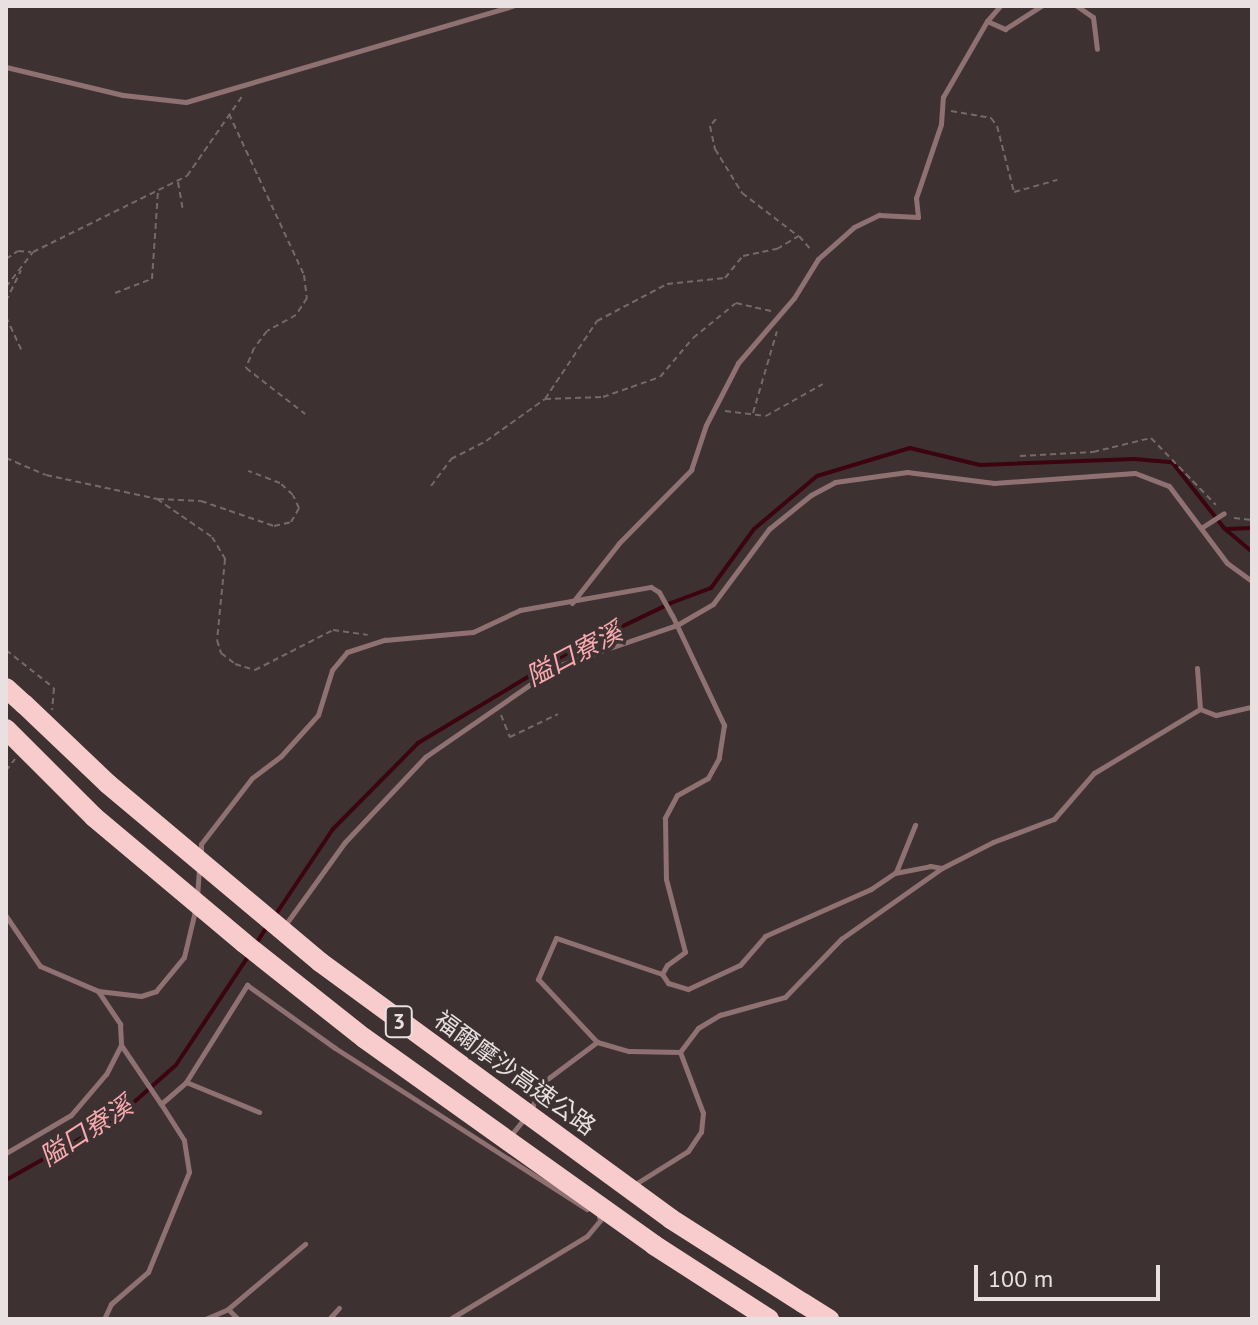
<!DOCTYPE html>
<html>
<head>
<meta charset="utf-8">
<style>
	body { margin:0 }
	#map { position:relative; width:1258px; height:1325px; overflow:hidden; background:#3d3132; font-family:"PT Sans","Noto Sans TC",sans-serif }
	div>[style] { position:absolute }
	[style*='--x'] { left:calc(var(--x)*1px); top:calc(var(--y)*1px); width:calc(var(--w)*1px); rotate:calc(var(--a)*1deg) }
	.stream>* { height:4px; margin:-2px; padding:0 2px; transform-origin:2px; border-radius:2px; background:#3c040f }
	.path>* { height:2px; margin-top:-1px; transform-origin:0; background:repeating-linear-gradient(90deg,#756a6b 0 6px,transparent 0 10px) }
	.service>* { height:5px; margin:-2.5px; padding:0 2.5px; transform-origin:2.5px; border-radius:2.5px; background:#8f7172 }
	.motorway>* { height:20px; margin:-10px; padding:0 10px; transform-origin:10px; border-radius:10px; background:#f8cccd }
	.motorway-bridge>* { height:20px; margin:-10px; padding:0 10px; transform-origin:10px; border-radius:10px; background:#f8cccd }
	span { translate:-50% -50%; white-space:nowrap; text-align:center; line-height:1.15; -webkit-text-stroke:7px #3d3132; paint-order:stroke }
	.shield-label span { padding:2px 6px; background:#3d3132; border:2px solid; border-radius:6px; -webkit-text-stroke-width:0 }
	.shield-label { font-size:22px; color:#e8e0e1; font-weight:700 }
	.street-label { font-size:24px; color:#e8e0e1 }
	.water-label { font-size:26px; color:#f8aaae; font-style:italic }
	.frame { position:absolute; inset:0; border:8px solid #e8e0e1; pointer-events:none }
	.scale { position:absolute; left:974px; top:1265px; width:186px; height:36px; box-sizing:border-box; border:4px solid #e8e0e1; border-top:0; padding-left:10px; font-size:24px; line-height:28px; white-space:nowrap; color:#e8e0e1; -webkit-text-stroke:6px #3d3132; paint-order:stroke }
</style>
</head>
<body>
<div id="map">
	<div class="stream">
		<div style="--x:1226;--y:529;--w:26;--a:-2"></div>
		<div style="--x:276;--y:914;--w:102;--a:-56.2"></div>
		<div style="--x:333;--y:829;--w:121;--a:-45.3"></div>
		<div style="--x:418;--y:743;--w:181;--a:-31"></div>
		<div style="--x:573;--y:650;--w:109;--a:-25.6"></div>
		<div style="--x:671;--y:603;--w:43;--a:-20.6"></div>
		<div style="--x:711;--y:588;--w:73;--a:-53.9"></div>
		<div style="--x:754;--y:529;--w:82;--a:-40.1"></div>
		<div style="--x:817;--y:476;--w:97;--a:-16.8"></div>
		<div style="--x:910;--y:448;--w:72;--a:13.7"></div>
		<div style="--x:980;--y:465;--w:154;--a:-2.2"></div>
		<div style="--x:1134;--y:459;--w:38;--a:5"></div>
		<div style="--x:1172;--y:462;--w:85;--a:51.7"></div>
		<div style="--x:1225;--y:529;--w:35;--a:40"></div>
		<div style="--x:256;--y:944;--w:19;--a:-58"></div>
		<div style="--x:6;--y:1180;--w:125;--a:-29.2"></div>
		<div style="--x:115;--y:1119;--w:81;--a:-41.5"></div>
		<div style="--x:176;--y:1065;--w:132;--a:-56.4"></div>
	</div>
	<div class="path">
		<div style="--x:951;--y:111;--w:41;--a:9.9"></div>
		<div style="--x:991;--y:118;--w:10;--a:53"></div>
		<div style="--x:997;--y:126;--w:68;--a:75.6"></div>
		<div style="--x:1014;--y:192;--w:45;--a:-15.6"></div>
		<div style="--x:229;--y:114;--w:178;--a:65"></div>
		<div style="--x:304;--y:275;--w:23;--a:83"></div>
		<div style="--x:307;--y:298;--w:20;--a:123"></div>
		<div style="--x:296;--y:315;--w:33;--a:151"></div>
		<div style="--x:267;--y:331;--w:21;--a:127"></div>
		<div style="--x:254;--y:348;--w:22;--a:112"></div>
		<div style="--x:246;--y:368;--w:75;--a:37.9"></div>
		<div style="--x:716;--y:119;--w:9;--a:131"></div>
		<div style="--x:710;--y:126;--w:24;--a:78"></div>
		<div style="--x:715;--y:149;--w:52;--a:58.5"></div>
		<div style="--x:742;--y:193;--w:71;--a:37.5"></div>
		<div style="--x:178;--y:182;--w:27;--a:80"></div>
		<div style="--x:6;--y:259;--w:14;--a:-34"></div>
		<div style="--x:18;--y:251;--w:13;--a:4"></div>
		<div style="--x:6;--y:287;--w:44;--a:-52.4"></div>
		<div style="--x:33;--y:252;--w:172;--a:-26.3"></div>
		<div style="--x:187;--y:176;--w:98;--a:-55.3"></div>
		<div style="--x:115;--y:293;--w:40;--a:-21"></div>
		<div style="--x:152;--y:279;--w:88;--a:-86.1"></div>
		<div style="--x:6;--y:301;--w:34;--a:-64"></div>
		<div style="--x:6;--y:317;--w:38;--a:65"></div>
		<div style="--x:545;--y:399;--w:58;--a:-2"></div>
		<div style="--x:603;--y:397;--w:60;--a:-19.3"></div>
		<div style="--x:660;--y:377;--w:51;--a:-49.8"></div>
		<div style="--x:693;--y:338;--w:55;--a:-39.1"></div>
		<div style="--x:736;--y:303;--w:36;--a:13"></div>
		<div style="--x:725;--y:411;--w:41;--a:7"></div>
		<div style="--x:766;--y:416;--w:65;--a:-29.3"></div>
		<div style="--x:753;--y:413;--w:85;--a:-73.7"></div>
		<div style="--x:1020;--y:456;--w:73;--a:-3.1"></div>
		<div style="--x:1093;--y:452;--w:60;--a:-13.6"></div>
		<div style="--x:1151;--y:438;--w:93;--a:45.9"></div>
		<div style="--x:6;--y:458;--w:43;--a:23"></div>
		<div style="--x:46;--y:475;--w:114;--a:12.2"></div>
		<div style="--x:157;--y:499;--w:67;--a:34.6"></div>
		<div style="--x:212;--y:537;--w:26;--a:59"></div>
		<div style="--x:225;--y:559;--w:81;--a:95.6"></div>
		<div style="--x:217;--y:640;--w:14;--a:73"></div>
		<div style="--x:221;--y:653;--w:18;--a:38"></div>
		<div style="--x:235;--y:664;--w:21;--a:17"></div>
		<div style="--x:255;--y:670;--w:88;--a:-27.1"></div>
		<div style="--x:333;--y:630;--w:35;--a:8"></div>
		<div style="--x:431;--y:486;--w:34;--a:-53"></div>
		<div style="--x:451;--y:459;--w:39;--a:-27"></div>
		<div style="--x:486;--y:441;--w:72;--a:-35.4"></div>
		<div style="--x:545;--y:399;--w:94;--a:-56.3"></div>
		<div style="--x:597;--y:321;--w:79;--a:-27.9"></div>
		<div style="--x:667;--y:284;--w:58;--a:-5.9"></div>
		<div style="--x:725;--y:278;--w:28;--a:-51"></div>
		<div style="--x:743;--y:256;--w:35;--a:-12"></div>
		<div style="--x:777;--y:249;--w:26;--a:-31"></div>
		<div style="--x:799;--y:236;--w:20;--a:49"></div>
		<div style="--x:158;--y:499;--w:43;--a:2.7"></div>
		<div style="--x:201;--y:501;--w:77;--a:18.9"></div>
		<div style="--x:274;--y:526;--w:17;--a:-13"></div>
		<div style="--x:291;--y:522;--w:16;--a:-60"></div>
		<div style="--x:299;--y:508;--w:14;--a:-115"></div>
		<div style="--x:293;--y:495;--w:18;--a:-137"></div>
		<div style="--x:280;--y:483;--w:34;--a:-159"></div>
		<div style="--x:1234;--y:518;--w:18;--a:6"></div>
		<div style="--x:6;--y:650;--w:61;--a:38.4"></div>
		<div style="--x:54;--y:688;--w:22;--a:95"></div>
		<div style="--x:501;--y:715;--w:24;--a:68"></div>
		<div style="--x:510;--y:737;--w:53;--a:-25.6"></div>
		<div style="--x:6;--y:771;--w:15;--a:-53"></div>
	</div>
	<div class="service">
		<div style="--x:1077;--y:6;--w:19;--a:35"></div>
		<div style="--x:1093;--y:17;--w:32;--a:83"></div>
		<div style="--x:987;--y:21;--w:20;--a:24"></div>
		<div style="--x:1005;--y:29;--w:43;--a:-32.6"></div>
		<div style="--x:6;--y:67;--w:120;--a:13.5"></div>
		<div style="--x:123;--y:95;--w:63;--a:6.3"></div>
		<div style="--x:186;--y:102;--w:341;--a:-16.4"></div>
		<div style="--x:1201;--y:528;--w:27;--a:-33"></div>
		<div style="--x:572;--y:603;--w:76;--a:-51.9"></div>
		<div style="--x:619;--y:543;--w:103;--a:-45.4"></div>
		<div style="--x:691;--y:470;--w:47;--a:-71.6"></div>
		<div style="--x:706;--y:425;--w:70;--a:-62.7"></div>
		<div style="--x:738;--y:363;--w:86;--a:-49.3"></div>
		<div style="--x:794;--y:298;--w:46;--a:-58.4"></div>
		<div style="--x:818;--y:259;--w:48;--a:-41.6"></div>
		<div style="--x:854;--y:227;--w:28;--a:-26"></div>
		<div style="--x:879;--y:215;--w:39;--a:3"></div>
		<div style="--x:918;--y:217;--w:19;--a:-96"></div>
		<div style="--x:916;--y:198;--w:78;--a:-71.3"></div>
		<div style="--x:941;--y:124;--w:27;--a:-86"></div>
		<div style="--x:943;--y:97;--w:88;--a:-59.9"></div>
		<div style="--x:987;--y:21;--w:20;--a:-49"></div>
		<div style="--x:1200;--y:709;--w:17;--a:21"></div>
		<div style="--x:1216;--y:715;--w:37;--a:-13"></div>
		<div style="--x:201;--y:853;--w:9;--a:-90"></div>
		<div style="--x:201;--y:844;--w:83;--a:-52.3"></div>
		<div style="--x:252;--y:778;--w:36;--a:-37"></div>
		<div style="--x:281;--y:756;--w:55;--a:-47.9"></div>
		<div style="--x:318;--y:715;--w:47;--a:-72.7"></div>
		<div style="--x:332;--y:670;--w:23;--a:-50"></div>
		<div style="--x:347;--y:652;--w:40;--a:-18"></div>
		<div style="--x:385;--y:640;--w:88;--a:-5.2"></div>
		<div style="--x:473;--y:632;--w:52;--a:-25.1"></div>
		<div style="--x:520;--y:610;--w:133;--a:-10"></div>
		<div style="--x:651;--y:587;--w:9;--a:32"></div>
		<div style="--x:659;--y:592;--w:26;--a:61"></div>
		<div style="--x:672;--y:615;--w:122;--a:64.7"></div>
		<div style="--x:724;--y:725;--w:33;--a:99"></div>
		<div style="--x:719;--y:758;--w:23;--a:119"></div>
		<div style="--x:708;--y:778;--w:35;--a:151"></div>
		<div style="--x:677;--y:795;--w:26;--a:118"></div>
		<div style="--x:665;--y:818;--w:61;--a:89.1"></div>
		<div style="--x:666;--y:879;--w:75;--a:75.4"></div>
		<div style="--x:685;--y:952;--w:22;--a:144"></div>
		<div style="--x:667;--y:965;--w:10;--a:119"></div>
		<div style="--x:662;--y:974;--w:11;--a:56"></div>
		<div style="--x:668;--y:983;--w:21;--a:17"></div>
		<div style="--x:688;--y:989;--w:57;--a:-24.8"></div>
		<div style="--x:740;--y:965;--w:38;--a:-49"></div>
		<div style="--x:765;--y:936;--w:116;--a:-23.9"></div>
		<div style="--x:871;--y:889;--w:29;--a:-34"></div>
		<div style="--x:895;--y:873;--w:36;--a:-11"></div>
		<div style="--x:930;--y:866;--w:12;--a:9"></div>
		<div style="--x:896;--y:872;--w:51;--a:-68"></div>
		<div style="--x:197;--y:897;--w:30;--a:-86"></div>
		<div style="--x:6;--y:916;--w:60;--a:55.8"></div>
		<div style="--x:40;--y:966;--w:63;--a:23.3"></div>
		<div style="--x:98;--y:991;--w:40;--a:56"></div>
		<div style="--x:120;--y:1024;--w:21;--a:87"></div>
		<div style="--x:121;--y:1045;--w:33;--a:117"></div>
		<div style="--x:106;--y:1074;--w:54;--a:130.5"></div>
		<div style="--x:71;--y:1115;--w:75;--a:149.7"></div>
		<div style="--x:288;--y:921;--w:97;--a:-54.2"></div>
		<div style="--x:345;--y:842;--w:117;--a:-46.7"></div>
		<div style="--x:425;--y:757;--w:160;--a:-34.6"></div>
		<div style="--x:557;--y:666;--w:127;--a:-18.9"></div>
		<div style="--x:677;--y:625;--w:42;--a:-30.3"></div>
		<div style="--x:713;--y:604;--w:94;--a:-53.3"></div>
		<div style="--x:769;--y:529;--w:54;--a:-39"></div>
		<div style="--x:811;--y:495;--w:27;--a:-28"></div>
		<div style="--x:835;--y:482;--w:73;--a:-7.9"></div>
		<div style="--x:907;--y:472;--w:88;--a:7.2"></div>
		<div style="--x:994;--y:483;--w:141;--a:-4.1"></div>
		<div style="--x:1135;--y:473;--w:36;--a:21"></div>
		<div style="--x:1169;--y:486;--w:96;--a:53"></div>
		<div style="--x:1227;--y:563;--w:31;--a:36"></div>
		<div style="--x:662;--y:974;--w:112;--a:-161.2"></div>
		<div style="--x:556;--y:938;--w:45;--a:113.7"></div>
		<div style="--x:538;--y:979;--w:86;--a:46.9"></div>
		<div style="--x:597;--y:1042;--w:33;--a:16"></div>
		<div style="--x:629;--y:1051;--w:51;--a:1.1"></div>
		<div style="--x:98;--y:991;--w:43;--a:6.6"></div>
		<div style="--x:141;--y:996;--w:16;--a:-18"></div>
		<div style="--x:156;--y:991;--w:44;--a:-50.5"></div>
		<div style="--x:184;--y:957;--w:47;--a:-76.6"></div>
		<div style="--x:121;--y:1045;--w:71;--a:55.9"></div>
		<div style="--x:186;--y:1082;--w:79;--a:22.3"></div>
		<div style="--x:531;--y:1110;--w:29;--a:-68"></div>
		<div style="--x:542;--y:1083;--w:69;--a:-36.7"></div>
		<div style="--x:511;--y:1135;--w:22;--a:-51"></div>
		<div style="--x:637;--y:1183;--w:60;--a:-32.1"></div>
		<div style="--x:688;--y:1151;--w:23;--a:-56"></div>
		<div style="--x:701;--y:1132;--w:19;--a:-84"></div>
		<div style="--x:703;--y:1113;--w:65;--a:-110.7"></div>
		<div style="--x:680;--y:1052;--w:30;--a:-53"></div>
		<div style="--x:698;--y:1028;--w:26;--a:-31"></div>
		<div style="--x:720;--y:1015;--w:67;--a:-15.5"></div>
		<div style="--x:785;--y:997;--w:81;--a:-46"></div>
		<div style="--x:841;--y:939;--w:123;--a:-35.1"></div>
		<div style="--x:942;--y:868;--w:57;--a:-27"></div>
		<div style="--x:993;--y:842;--w:65;--a:-20.7"></div>
		<div style="--x:1054;--y:819;--w:61;--a:-49"></div>
		<div style="--x:1094;--y:773;--w:124;--a:-31.1"></div>
		<div style="--x:1200;--y:709;--w:41;--a:-94.2"></div>
		<div style="--x:228;--y:1309;--w:101;--a:-40.2"></div>
		<div style="--x:104;--y:1319;--w:17;--a:-65"></div>
		<div style="--x:111;--y:1304;--w:49;--a:-40.9"></div>
		<div style="--x:148;--y:1272;--w:108;--a:-67.7"></div>
		<div style="--x:189;--y:1172;--w:32;--a:-99"></div>
		<div style="--x:184;--y:1140;--w:43;--a:-122.6"></div>
		<div style="--x:161;--y:1104;--w:33;--a:-41"></div>
		<div style="--x:186;--y:1082;--w:115;--a:-57.8"></div>
		<div style="--x:247;--y:985;--w:108;--a:35.6"></div>
		<div style="--x:335;--y:1048;--w:299;--a:32.6"></div>
		<div style="--x:205;--y:1319;--w:25;--a:-23"></div>
		<div style="--x:228;--y:1309;--w:14;--a:45"></div>
		<div style="--x:329;--y:1319;--w:15;--a:-48"></div>
		<div style="--x:450;--y:1319;--w:160;--a:-31.2"></div>
		<div style="--x:587;--y:1236;--w:23;--a:-50"></div>
		<div style="--x:602;--y:1218;--w:3;--a:-162"></div>
	</div>
	<div class="motorway">
		<div style="--x:6;--y:688;--w:24;--a:42"></div>
		<div style="--x:803;--y:1303;--w:31;--a:32"></div>
	</div>
	<div class="motorway-bridge">
		<div style="--x:24;--y:704;--w:116;--a:43.6"></div>
		<div style="--x:108;--y:784;--w:277;--a:40"></div>
		<div style="--x:320;--y:962;--w:435;--a:36.2"></div>
		<div style="--x:671;--y:1219;--w:156;--a:32.5"></div>
		<div style="--x:6;--y:729;--w:124;--a:45"></div>
		<div style="--x:94;--y:817;--w:196;--a:40"></div>
		<div style="--x:244;--y:943;--w:153;--a:38.4"></div>
		<div style="--x:364;--y:1038;--w:356;--a:35.5"></div>
		<div style="--x:654;--y:1245;--w:137;--a:32.8"></div>
	</div>
	<div class="shield-label">
		<span style="left:399px;top:1022px">3</span>
	</div>
	<div class="street-label">
		<span style="left:515px;top:1073px;rotate:36deg">福爾摩沙高速公路</span>
	</div>
	<div class="water-label">
		<span style="left:574px;top:654px;rotate:-28deg">隘口寮溪</span>
		<span style="left:86px;top:1131px;rotate:-33deg">隘口寮溪</span>
	</div>
	<div class="frame"></div>
	<div class="scale">100 m</div>
</div>
</body>
</html>
